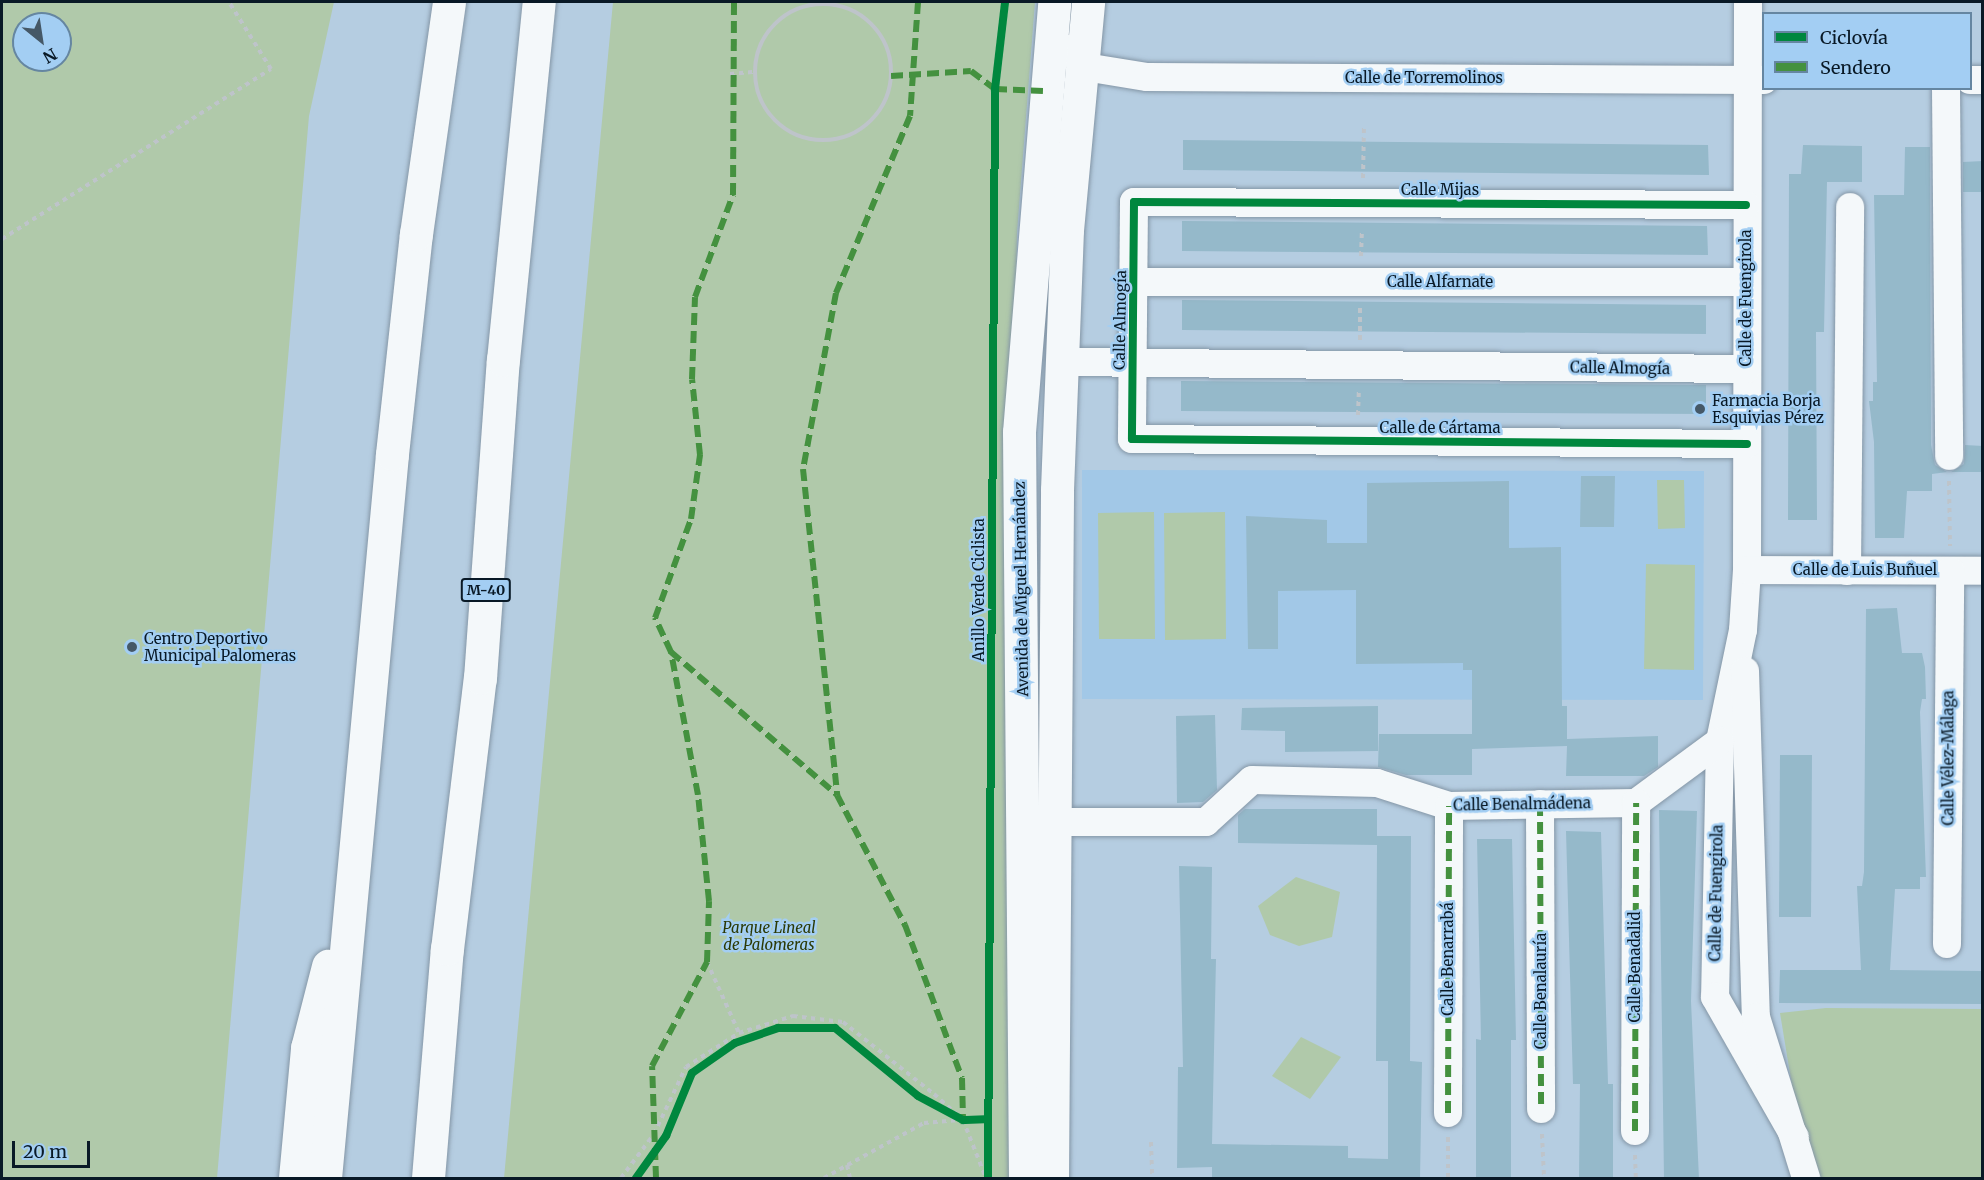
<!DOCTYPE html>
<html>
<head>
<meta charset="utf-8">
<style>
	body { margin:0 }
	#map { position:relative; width:1984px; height:1180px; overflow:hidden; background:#b5cde1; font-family:Merriweather,serif }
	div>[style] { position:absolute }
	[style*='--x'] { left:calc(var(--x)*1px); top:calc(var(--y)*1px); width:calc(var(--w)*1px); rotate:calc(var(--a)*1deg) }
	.built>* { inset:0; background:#a2c8e7 }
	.green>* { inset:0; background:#b0c9aa }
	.building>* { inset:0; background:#95b9ca }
	.path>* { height:4px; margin-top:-2px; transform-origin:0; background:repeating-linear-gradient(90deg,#bec4ca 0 4.5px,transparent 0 9px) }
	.path>.ring { margin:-2px; padding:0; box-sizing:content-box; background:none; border:4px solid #bec4ca; border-radius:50% }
	.roads { filter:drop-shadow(0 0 2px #8496a6) drop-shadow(0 0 2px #8496a6) }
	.minor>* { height:28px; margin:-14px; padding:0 14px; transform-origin:14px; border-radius:14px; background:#f4f8fa }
	.tertiary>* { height:33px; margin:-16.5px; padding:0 16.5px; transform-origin:16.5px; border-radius:16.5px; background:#f4f8fa }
	.motorway>* { height:33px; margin:-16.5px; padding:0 16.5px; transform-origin:16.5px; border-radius:16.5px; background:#f4f8fa }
	.quiet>* { height:6px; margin-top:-3px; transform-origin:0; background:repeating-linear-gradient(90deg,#44913f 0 12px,transparent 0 18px) }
	.cycleway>* { height:8px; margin:-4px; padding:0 4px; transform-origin:4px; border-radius:4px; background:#00873e }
	.dots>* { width:16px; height:16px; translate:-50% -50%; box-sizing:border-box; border:3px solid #a3cef3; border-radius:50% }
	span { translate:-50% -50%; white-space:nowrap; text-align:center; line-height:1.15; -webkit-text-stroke:5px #a3cef3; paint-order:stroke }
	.shield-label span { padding:2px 4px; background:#a3cef3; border:2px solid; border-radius:4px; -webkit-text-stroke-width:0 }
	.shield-label { font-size:14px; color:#091926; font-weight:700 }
	.street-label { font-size:15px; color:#091926 }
	.poi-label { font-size:15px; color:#091926 }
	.left { translate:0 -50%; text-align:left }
	.park-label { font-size:15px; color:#2b3904; font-style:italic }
	.frame { position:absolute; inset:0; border:3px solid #091926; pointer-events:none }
	.legend { position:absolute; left:1762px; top:12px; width:210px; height:78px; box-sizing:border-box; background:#a3cef3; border:2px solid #6586a1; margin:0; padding:8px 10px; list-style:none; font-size:18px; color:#091926 }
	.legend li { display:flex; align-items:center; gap:12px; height:30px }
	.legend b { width:30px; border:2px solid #6586a1 }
	.north { position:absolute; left:12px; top:12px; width:60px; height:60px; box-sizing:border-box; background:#a3cef3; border:2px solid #6586a1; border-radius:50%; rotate:150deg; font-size:16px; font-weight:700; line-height:24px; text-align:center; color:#091926 }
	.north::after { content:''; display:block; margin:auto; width:21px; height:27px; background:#455867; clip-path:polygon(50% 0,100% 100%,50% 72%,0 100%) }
	.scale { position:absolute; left:12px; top:1141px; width:78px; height:27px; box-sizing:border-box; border:3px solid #091926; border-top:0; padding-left:8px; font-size:18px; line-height:21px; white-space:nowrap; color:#091926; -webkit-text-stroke:4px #a3cef3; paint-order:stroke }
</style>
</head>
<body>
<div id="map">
	<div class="built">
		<div style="clip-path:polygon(1082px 470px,1704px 471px,1703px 700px,1082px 699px)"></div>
	</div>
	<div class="green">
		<div style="clip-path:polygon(evenodd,2px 2px,334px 2px,309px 116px,217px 1178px,2px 1178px,2px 2px,24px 24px,60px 24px,60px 60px,24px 60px,24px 24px)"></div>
		<div style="clip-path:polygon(613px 2px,1035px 2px,1017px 233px,1010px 755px,1011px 1178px,504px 1178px)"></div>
		<div style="clip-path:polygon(1657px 480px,1684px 480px,1685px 528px,1658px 529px)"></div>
		<div style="clip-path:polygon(1154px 512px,1155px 639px,1099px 639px,1098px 513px)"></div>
		<div style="clip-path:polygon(1225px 512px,1226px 639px,1165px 640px,1164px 513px)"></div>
		<div style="clip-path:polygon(1646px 564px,1695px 565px,1694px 670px,1644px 669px)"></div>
		<div style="clip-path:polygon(1296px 877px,1340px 892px,1332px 937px,1299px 946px,1270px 935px,1258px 906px)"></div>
		<div style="clip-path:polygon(1826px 1008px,1982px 1009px,1982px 1178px,1819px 1178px,1793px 1092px,1780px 1013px)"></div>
		<div style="clip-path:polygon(1301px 1037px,1341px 1057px,1310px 1099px,1272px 1076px)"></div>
	</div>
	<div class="building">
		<div style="clip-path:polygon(1183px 140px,1708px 145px,1709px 175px,1183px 170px)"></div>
		<div style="clip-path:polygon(1803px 145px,1862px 146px,1862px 182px,1827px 182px,1824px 332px,1816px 332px,1817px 520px,1788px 520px,1789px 174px,1801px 174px)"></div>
		<div style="clip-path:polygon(1905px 147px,1930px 147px,1931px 445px,1935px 465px,1947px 472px,1932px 474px,1932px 491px,1907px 491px,1904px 538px,1875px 538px,1874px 442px,1869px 401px,1873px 401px,1873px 382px,1877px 382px,1874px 195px,1904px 195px)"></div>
		<div style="clip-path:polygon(1983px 161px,1983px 192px,1963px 192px,1963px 162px)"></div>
		<div style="clip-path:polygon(1182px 221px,1707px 226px,1708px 255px,1182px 251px)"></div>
		<div style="clip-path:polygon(1182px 300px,1706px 305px,1706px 334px,1182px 330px)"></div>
		<div style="clip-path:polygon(1181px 381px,1706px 385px,1706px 414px,1181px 411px)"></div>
		<div style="clip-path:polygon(1965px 445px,1983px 446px,1983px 472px,1951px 472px,1964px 464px)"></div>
		<div style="clip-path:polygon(1581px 476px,1615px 476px,1614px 527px,1580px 527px)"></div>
		<div style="clip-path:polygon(1509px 481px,1509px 548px,1561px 547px,1562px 706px,1567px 706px,1567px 739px,1658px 736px,1658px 767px,1644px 776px,1566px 776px,1567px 746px,1472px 749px,1472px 775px,1406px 775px,1378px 767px,1379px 734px,1472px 734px,1472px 670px,1463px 670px,1463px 663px,1356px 664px,1356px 590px,1278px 591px,1278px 649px,1248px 649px,1246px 516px,1327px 520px,1327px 543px,1367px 543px,1367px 483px)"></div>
		<div style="clip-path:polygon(1897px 608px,1902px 653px,1922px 653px,1925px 667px,1926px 699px,1922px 699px,1920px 712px,1926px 877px,1920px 877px,1920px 889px,1895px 889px,1890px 970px,1983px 971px,1983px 1004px,1779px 1003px,1780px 970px,1861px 970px,1857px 886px,1862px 886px,1864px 872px,1866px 609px)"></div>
		<div style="clip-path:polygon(1378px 706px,1378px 751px,1285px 752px,1285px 731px,1241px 730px,1242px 708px)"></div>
		<div style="clip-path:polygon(1215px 715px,1217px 790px,1203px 802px,1177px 803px,1176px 716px)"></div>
		<div style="clip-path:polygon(1780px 755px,1812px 755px,1811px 917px,1779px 917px)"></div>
		<div style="clip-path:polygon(1245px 809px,1377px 809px,1377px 836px,1411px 836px,1410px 1061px,1422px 1062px,1420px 1179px,1212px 1179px,1212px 1167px,1177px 1168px,1178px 1067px,1183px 1067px,1179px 866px,1212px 867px,1211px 959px,1216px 959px,1212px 1144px,1348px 1146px,1348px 1158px,1388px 1159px,1388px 1061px,1376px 1061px,1377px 845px,1238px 843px,1238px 815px)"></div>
		<div style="clip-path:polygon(1659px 810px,1697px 811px,1691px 1001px,1699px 1179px,1664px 1179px)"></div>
		<div style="clip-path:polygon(1566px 831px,1601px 832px,1608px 1084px,1613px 1084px,1613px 1179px,1579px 1179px,1580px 1084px,1573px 1084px)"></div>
		<div style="clip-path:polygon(1477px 839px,1512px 839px,1516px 1040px,1511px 1040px,1511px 1179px,1476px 1179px,1476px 1039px,1481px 1040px)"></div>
	</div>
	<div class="path">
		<div class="ring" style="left:755px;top:4px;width:132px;height:132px"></div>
		<div style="--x:730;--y:74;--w:25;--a:-5"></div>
		<div style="--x:1363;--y:178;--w:54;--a:-88.9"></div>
		<div style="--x:2;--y:239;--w:318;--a:-32.3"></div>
		<div style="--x:271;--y:69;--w:79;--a:-122.1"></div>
		<div style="--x:1361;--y:256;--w:26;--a:-88"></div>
		<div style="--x:1360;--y:340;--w:32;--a:-90"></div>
		<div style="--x:1358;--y:415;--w:23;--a:-88"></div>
		<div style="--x:1949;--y:481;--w:65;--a:89.1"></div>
		<div style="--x:707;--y:962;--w:78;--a:65.7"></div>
		<div style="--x:1542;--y:1134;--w:44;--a:87.4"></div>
		<div style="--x:1448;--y:1137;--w:41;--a:90"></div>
		<div style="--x:1151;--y:1142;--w:36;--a:88"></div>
		<div style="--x:1635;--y:1155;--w:23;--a:88"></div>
		<div style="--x:847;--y:1165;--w:13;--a:77"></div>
		<div style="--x:621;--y:1178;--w:55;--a:-53.1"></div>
		<div style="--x:654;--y:1134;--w:74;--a:-64.5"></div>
		<div style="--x:686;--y:1067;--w:63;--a:-32.7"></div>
		<div style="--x:739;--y:1033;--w:57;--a:-17.5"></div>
		<div style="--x:793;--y:1016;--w:50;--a:6.8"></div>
		<div style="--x:843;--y:1022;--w:116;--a:38.4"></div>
		<div style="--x:934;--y:1094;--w:39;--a:42"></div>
		<div style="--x:963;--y:1120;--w:62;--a:68.4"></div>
		<div style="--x:824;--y:1178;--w:114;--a:-28.8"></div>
		<div style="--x:924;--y:1123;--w:38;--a:-5"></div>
	</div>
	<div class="roads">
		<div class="minor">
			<div style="--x:1748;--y:2;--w:568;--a:90.1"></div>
			<div style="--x:1747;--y:570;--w:60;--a:93.8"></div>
			<div style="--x:1743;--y:630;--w:113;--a:101.7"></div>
			<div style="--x:1720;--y:741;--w:256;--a:91.1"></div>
			<div style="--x:1715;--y:997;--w:161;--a:60.3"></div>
			<div style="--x:1069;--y:49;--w:24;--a:48"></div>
			<div style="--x:1085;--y:67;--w:63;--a:9.2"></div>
			<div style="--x:1147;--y:77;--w:617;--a:0.28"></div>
			<div style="--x:1970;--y:80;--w:12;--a:0"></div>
			<div style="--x:1946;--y:88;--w:368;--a:89.5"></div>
			<div style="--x:1746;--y:205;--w:612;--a:-179.72"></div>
			<div style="--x:1134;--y:202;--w:237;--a:90.5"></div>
			<div style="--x:1132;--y:439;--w:615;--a:0.47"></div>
			<div style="--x:1133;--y:282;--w:613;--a:0"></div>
			<div style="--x:1062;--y:362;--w:684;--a:0.59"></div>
			<div style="--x:1747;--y:570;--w:235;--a:0.2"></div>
			<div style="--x:1847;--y:571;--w:364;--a:-89.5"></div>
			<div style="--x:1745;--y:671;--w:346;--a:88.2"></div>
			<div style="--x:1756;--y:1017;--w:169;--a:72.7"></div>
			<div style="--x:1540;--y:804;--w:305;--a:89.8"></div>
			<div style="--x:1057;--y:822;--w:149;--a:0"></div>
			<div style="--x:1206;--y:822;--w:62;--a:-42.4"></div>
			<div style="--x:1252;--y:780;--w:125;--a:1.4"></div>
			<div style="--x:1377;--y:783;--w:76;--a:17.7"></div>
			<div style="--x:1449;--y:806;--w:187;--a:-0.9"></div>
			<div style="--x:1636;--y:803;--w:104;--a:-36.4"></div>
			<div style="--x:1947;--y:944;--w:373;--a:-89.5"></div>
			<div style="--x:1448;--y:1113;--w:307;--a:-89.8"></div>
			<div style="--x:1635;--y:1131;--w:328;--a:-89.8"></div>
		</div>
		<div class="tertiary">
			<div style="--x:1025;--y:1178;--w:746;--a:-90.46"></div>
			<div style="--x:1019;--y:432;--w:431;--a:-85.3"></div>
			<div style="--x:1052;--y:1178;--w:688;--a:-89.58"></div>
			<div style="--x:1057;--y:490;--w:260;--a:-87.8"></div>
			<div style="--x:1067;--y:230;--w:229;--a:-84.7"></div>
		</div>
		<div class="motorway">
			<div style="--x:295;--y:1178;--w:131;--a:-84.7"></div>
			<div style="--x:307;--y:1048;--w:85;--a:-75.6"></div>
			<div style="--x:325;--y:1178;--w:727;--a:-84.71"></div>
			<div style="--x:392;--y:454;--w:221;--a:-83.8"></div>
			<div style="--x:416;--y:234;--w:234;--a:-81.9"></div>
			<div style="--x:428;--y:1178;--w:230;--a:-85.3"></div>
			<div style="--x:447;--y:949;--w:273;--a:-83.1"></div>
			<div style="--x:480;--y:678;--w:319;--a:-85.9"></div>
			<div style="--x:503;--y:360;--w:360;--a:-84.3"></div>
		</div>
	</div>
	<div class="quiet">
		<div style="--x:918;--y:2;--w:114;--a:94"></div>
		<div style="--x:910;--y:116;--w:192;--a:112.7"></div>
		<div style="--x:836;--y:293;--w:179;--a:100.6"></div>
		<div style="--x:803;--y:469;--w:328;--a:84"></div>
		<div style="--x:837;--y:795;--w:147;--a:62.4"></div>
		<div style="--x:905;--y:925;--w:163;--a:69.6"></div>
		<div style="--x:962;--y:1078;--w:42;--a:88.6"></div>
		<div style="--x:891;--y:76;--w:80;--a:-3.6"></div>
		<div style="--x:971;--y:71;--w:30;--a:37"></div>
		<div style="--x:995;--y:89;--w:48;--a:2.4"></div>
		<div style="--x:671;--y:652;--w:219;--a:40.7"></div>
		<div style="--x:1540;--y:804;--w:305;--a:89.8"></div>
		<div style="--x:1448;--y:1113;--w:307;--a:-89.8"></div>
		<div style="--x:1635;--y:1131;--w:328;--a:-89.8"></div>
		<div style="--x:656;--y:1178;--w:112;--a:-92"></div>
		<div style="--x:652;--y:1066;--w:118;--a:-62.1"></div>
		<div style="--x:707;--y:962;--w:61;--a:-88.1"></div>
		<div style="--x:709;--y:901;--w:107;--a:-95.9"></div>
		<div style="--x:698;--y:795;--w:146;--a:-100.7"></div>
		<div style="--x:671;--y:652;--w:38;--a:-115"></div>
		<div style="--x:655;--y:618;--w:105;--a:-70"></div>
		<div style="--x:691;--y:519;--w:65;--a:-82"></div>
		<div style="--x:700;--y:455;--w:76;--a:-96"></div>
		<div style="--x:692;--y:379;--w:82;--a:-87.9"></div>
		<div style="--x:695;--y:297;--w:109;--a:-69.6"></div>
		<div style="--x:733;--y:195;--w:193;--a:-89.7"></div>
	</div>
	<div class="cycleway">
		<div style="--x:1746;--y:205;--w:612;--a:-179.72"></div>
		<div style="--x:1134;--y:202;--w:237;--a:90.5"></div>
		<div style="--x:1132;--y:439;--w:615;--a:0.47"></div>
		<div style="--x:636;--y:1178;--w:52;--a:-54.5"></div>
		<div style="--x:666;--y:1136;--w:68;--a:-67.6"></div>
		<div style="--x:692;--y:1073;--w:52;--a:-34.9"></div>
		<div style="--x:735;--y:1043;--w:46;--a:-19.2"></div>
		<div style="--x:778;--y:1028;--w:57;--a:0"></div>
		<div style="--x:835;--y:1028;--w:107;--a:39.3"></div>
		<div style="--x:918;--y:1096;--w:51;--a:28.1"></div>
		<div style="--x:963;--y:1120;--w:24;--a:-2"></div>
		<div style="--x:988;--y:1178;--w:1089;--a:-89.63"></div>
		<div style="--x:995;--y:89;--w:88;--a:-83.4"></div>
	</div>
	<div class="dots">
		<div style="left:1700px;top:409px;background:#455867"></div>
		<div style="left:132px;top:647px;background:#455867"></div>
	</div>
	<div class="shield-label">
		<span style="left:486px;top:590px">M-40</span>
	</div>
	<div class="street-label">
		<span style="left:1424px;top:78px">Calle de Torremolinos</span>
		<span style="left:1440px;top:190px">Calle Mijas</span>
		<span style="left:1440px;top:282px">Calle Alfarnate</span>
		<span style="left:1746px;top:298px;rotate:-90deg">Calle de Fuengirola</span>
		<span style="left:1120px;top:320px;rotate:-89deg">Calle Almogía</span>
		<span style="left:1620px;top:368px;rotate:1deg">Calle Almogía</span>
		<span style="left:1440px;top:428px">Calle de Cártama</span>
		<span style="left:1865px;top:570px">Calle de Luis Buñuel</span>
		<span style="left:1021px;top:589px;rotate:-91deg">Avenida de Miguel Hernández</span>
		<span style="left:979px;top:590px;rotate:-90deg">Anillo Verde Ciclista</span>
		<span style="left:1948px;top:758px;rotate:-90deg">Calle Vélez-Málaga</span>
		<span style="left:1522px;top:804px;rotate:-1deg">Calle Benalmádena</span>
		<span style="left:1716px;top:893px;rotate:-89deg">Calle de Fuengirola</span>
		<span style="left:1448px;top:959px;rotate:-90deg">Calle Benarrabá</span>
		<span style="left:1635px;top:967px;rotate:-90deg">Calle Benadalid</span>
		<span style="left:1541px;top:991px;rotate:-90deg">Calle Benalauría</span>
	</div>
	<div class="poi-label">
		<span class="left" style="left:1712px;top:409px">Farmacia Borja<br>Esquivias Pérez</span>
		<span class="left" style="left:144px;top:647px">Centro Deportivo<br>Municipal Palomeras</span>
	</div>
	<div class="park-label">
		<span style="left:769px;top:936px">Parque Lineal<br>de Palomeras</span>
	</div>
	<div class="frame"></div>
	<ul class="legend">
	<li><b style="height:8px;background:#00873e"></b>Ciclovía</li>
	<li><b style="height:8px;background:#44913f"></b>Sendero</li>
	</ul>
	<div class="north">N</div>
	<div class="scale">20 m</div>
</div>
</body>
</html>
